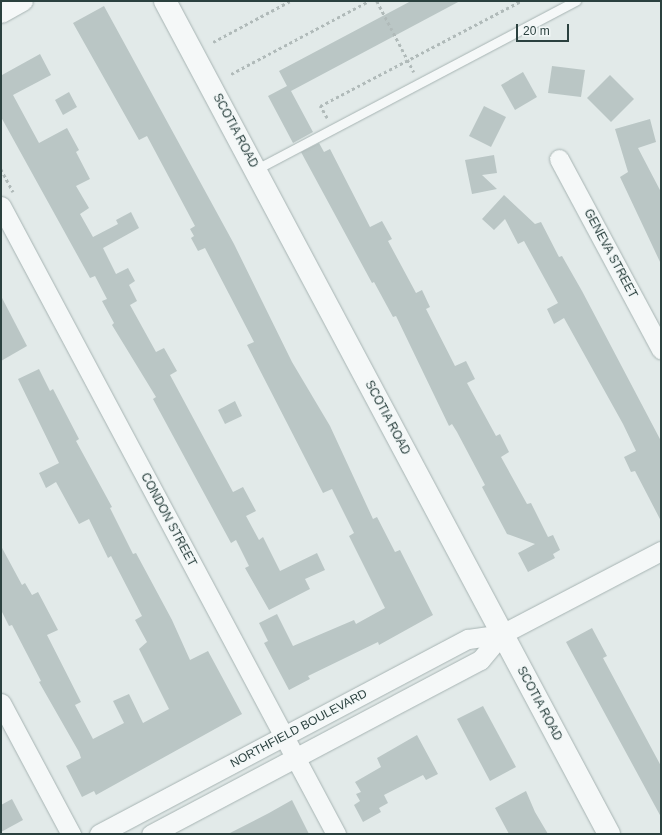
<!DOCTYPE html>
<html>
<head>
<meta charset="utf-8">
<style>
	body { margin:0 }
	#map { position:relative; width:662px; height:835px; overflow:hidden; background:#e2eae9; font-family:Arial,sans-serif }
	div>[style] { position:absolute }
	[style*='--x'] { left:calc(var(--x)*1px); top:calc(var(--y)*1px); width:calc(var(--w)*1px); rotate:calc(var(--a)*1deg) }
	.building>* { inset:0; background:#bac6c5 }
	.path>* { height:2.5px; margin-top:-1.25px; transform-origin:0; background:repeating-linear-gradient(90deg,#b0bab9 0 3px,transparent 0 6px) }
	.roads { filter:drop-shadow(0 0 1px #a7b4b3) drop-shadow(0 0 1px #a7b4b3) }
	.service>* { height:9px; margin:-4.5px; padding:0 4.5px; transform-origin:4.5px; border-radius:4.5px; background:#f5f8f8 }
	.minor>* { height:19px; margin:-9.5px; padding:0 9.5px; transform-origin:9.5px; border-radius:9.5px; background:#f5f8f8 }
	.tertiary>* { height:22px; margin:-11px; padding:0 11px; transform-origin:11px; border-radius:11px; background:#f5f8f8 }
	span { translate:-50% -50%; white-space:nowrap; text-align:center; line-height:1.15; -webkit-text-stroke:3px #f2f7f7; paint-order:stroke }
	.street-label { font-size:12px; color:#2b413f }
	.frame { position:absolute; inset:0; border:2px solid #2b413f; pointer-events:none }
	.scale { position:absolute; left:516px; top:24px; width:53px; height:18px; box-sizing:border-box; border:2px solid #2b413f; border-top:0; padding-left:5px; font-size:12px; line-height:14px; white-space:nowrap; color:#2b413f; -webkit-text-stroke:3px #f2f7f7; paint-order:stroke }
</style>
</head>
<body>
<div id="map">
	<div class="building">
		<div style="clip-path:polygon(411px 1px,460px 1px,291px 91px,313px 132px,293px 143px,268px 96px,287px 86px,279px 71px)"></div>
		<div style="clip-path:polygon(104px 6px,234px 244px,292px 362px,330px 426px,373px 519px,377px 517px,395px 552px,400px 550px,433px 615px,379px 645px,378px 642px,308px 676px,310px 679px,289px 690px,264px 643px,268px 641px,259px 623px,277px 614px,293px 646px,354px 620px,356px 624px,385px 608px,349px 536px,354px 533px,332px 489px,323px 493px,247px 345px,254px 342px,229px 294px,205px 248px,198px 251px,191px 238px,194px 236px,190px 229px,195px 226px,147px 136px,139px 140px,73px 23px)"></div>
		<div style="clip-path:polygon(40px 54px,51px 75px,13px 95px,39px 143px,67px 128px,79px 150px,76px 152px,90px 179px,76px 186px,89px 208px,80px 214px,93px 237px,118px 224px,116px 220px,131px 212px,139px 228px,103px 248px,116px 274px,128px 268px,135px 281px,129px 285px,137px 301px,130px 305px,156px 352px,164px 348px,177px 371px,170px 375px,233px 492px,243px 487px,256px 511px,246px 516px,259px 540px,263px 537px,280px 571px,317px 553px,325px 570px,305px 579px,310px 589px,269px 610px,245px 568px,249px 566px,236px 540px,231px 543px,153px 399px,156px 397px,112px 325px,114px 323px,102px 301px,107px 299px,95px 276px,90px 278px,1px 117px,1px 73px,2px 75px)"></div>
		<div style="clip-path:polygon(552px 66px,585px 70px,581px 97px,548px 93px)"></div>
		<div style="clip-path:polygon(523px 72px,537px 97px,515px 110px,501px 85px)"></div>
		<div style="clip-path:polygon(610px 75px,634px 99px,611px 122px,587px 98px)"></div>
		<div style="clip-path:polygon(69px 92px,77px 107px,63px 115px,55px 100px)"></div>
		<div style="clip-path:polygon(484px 106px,506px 117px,491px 147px,469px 136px)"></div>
		<div style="clip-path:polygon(650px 119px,656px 142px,638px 148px,661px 192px,661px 264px,620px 177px,628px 172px,615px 129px)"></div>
		<div style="clip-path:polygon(319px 143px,324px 152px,330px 149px,370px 227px,382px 221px,392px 239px,388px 241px,416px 293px,422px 290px,430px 307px,426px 309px,455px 366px,466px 361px,475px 379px,467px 383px,496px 436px,500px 434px,509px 452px,501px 457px,527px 504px,531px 503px,548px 537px,553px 535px,560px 550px,553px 554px,555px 558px,528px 572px,518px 553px,535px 544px,507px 534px,482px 487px,485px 485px,457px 432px,452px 424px,449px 426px,396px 316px,393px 317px,374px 282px,372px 283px,301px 152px)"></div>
		<div style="clip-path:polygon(494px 155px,497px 173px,482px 175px,497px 189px,472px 194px,465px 160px)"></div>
		<div style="clip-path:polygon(504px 195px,535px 224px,541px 222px,559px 257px,562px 256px,582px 291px,661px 441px,661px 521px,635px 471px,631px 472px,624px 457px,636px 451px,623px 424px,564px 318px,554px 324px,547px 309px,558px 303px,524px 241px,518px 244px,505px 219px,494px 230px,482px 219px)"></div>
		<div style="clip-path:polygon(1px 296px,27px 346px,1px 361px)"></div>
		<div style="clip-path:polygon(39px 369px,50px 391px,53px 389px,79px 439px,76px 441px,112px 507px,110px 508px,133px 554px,136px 553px,172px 620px,190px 660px,208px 651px,242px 714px,96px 795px,94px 791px,82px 797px,66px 766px,81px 758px,79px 752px,39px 682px,41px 681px,12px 625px,9px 626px,1px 610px,1px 546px,22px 585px,25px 583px,32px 595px,38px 592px,58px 630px,47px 635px,81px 702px,75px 705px,93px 739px,124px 723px,113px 701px,129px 694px,143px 723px,169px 709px,139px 649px,147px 642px,135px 620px,142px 616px,111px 556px,108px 558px,89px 519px,79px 524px,56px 482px,46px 488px,39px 473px,59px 463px,18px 379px)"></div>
		<div style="clip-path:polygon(235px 401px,242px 416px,225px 424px,218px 410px)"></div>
		<div style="clip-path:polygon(592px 628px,607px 656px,603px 658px,661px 766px,661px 817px,566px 642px)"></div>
		<div style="clip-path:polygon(483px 706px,516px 767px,490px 781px,457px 719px)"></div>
		<div style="clip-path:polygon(417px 735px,438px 774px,426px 780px,423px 775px,384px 795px,388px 803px,379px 808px,381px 812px,363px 822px,354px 805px,360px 801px,356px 794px,361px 792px,355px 782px,381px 767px,377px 758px)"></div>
		<div style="clip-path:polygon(526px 791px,535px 812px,548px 834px,509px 834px,495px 808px)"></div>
		<div style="clip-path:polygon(12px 799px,23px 820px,1px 832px,1px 805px)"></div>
		<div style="clip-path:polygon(292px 800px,309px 834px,228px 834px,269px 813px)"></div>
	</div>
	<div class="path">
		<div style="--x:377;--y:1;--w:80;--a:62.5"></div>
		<div style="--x:213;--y:42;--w:87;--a:-28"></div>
		<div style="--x:231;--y:74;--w:156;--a:-27.9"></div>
		<div style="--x:327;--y:118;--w:14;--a:-120"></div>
		<div style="--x:320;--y:106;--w:227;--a:-27.6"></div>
		<div style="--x:1;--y:169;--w:26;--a:62"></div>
	</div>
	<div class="roads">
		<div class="service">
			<div style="--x:255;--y:170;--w:363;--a:-27.8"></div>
		</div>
		<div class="minor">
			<div style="--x:1;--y:13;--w:25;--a:-29"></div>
			<div style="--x:559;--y:159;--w:216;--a:61.8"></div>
			<div style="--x:1;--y:206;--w:712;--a:61.92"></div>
			<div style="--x:502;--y:634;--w:179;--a:-27.6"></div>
			<div style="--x:1;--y:703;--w:149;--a:61.9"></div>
			<div style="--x:99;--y:834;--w:417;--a:-27.9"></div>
			<div style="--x:468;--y:639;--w:34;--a:-8"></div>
			<div style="--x:502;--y:634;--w:34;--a:130"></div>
			<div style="--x:480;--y:660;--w:372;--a:152.1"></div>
		</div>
		<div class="tertiary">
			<div style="--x:165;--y:1;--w:944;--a:61.94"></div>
		</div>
	</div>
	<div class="street-label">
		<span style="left:235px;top:131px;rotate:62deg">SCOTIA ROAD</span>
		<span style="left:610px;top:254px;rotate:62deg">GENEVA STREET</span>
		<span style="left:387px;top:418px;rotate:62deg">SCOTIA ROAD</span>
		<span style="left:168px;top:520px;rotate:62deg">CONDON STREET</span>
		<span style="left:539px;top:704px;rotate:62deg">SCOTIA ROAD</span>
		<span style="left:299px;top:729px;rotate:-28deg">NORTHFIELD BOULEVARD</span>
	</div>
	<div class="frame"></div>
	<div class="scale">20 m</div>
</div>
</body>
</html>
